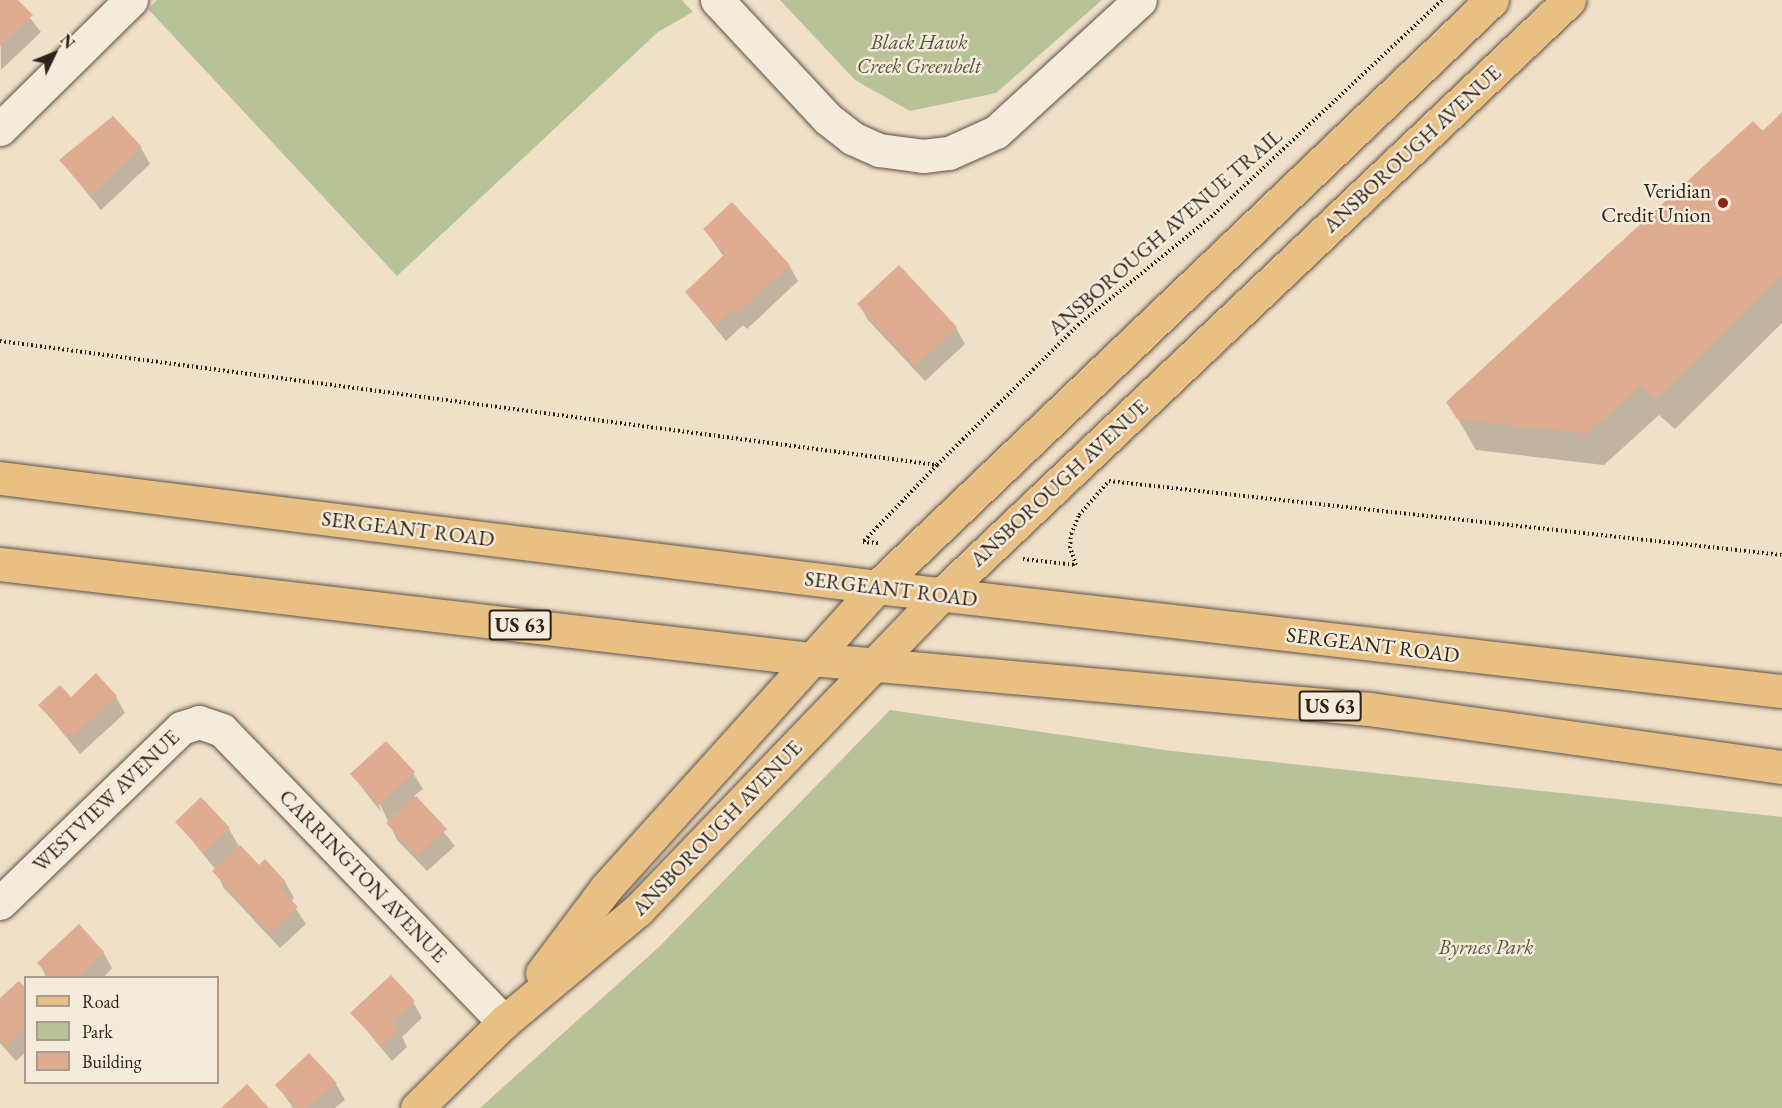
<!DOCTYPE html>
<html>
<head>
<meta charset="utf-8">
<style>
	body { margin:0 }
	#map { position:relative; width:1782px; height:1108px; overflow:hidden; background:#f0e0c8; font-family:"EB Garamond",serif }
	div>[style] { position:absolute }
	[style*='--x'] { left:calc(var(--x)*1px); top:calc(var(--y)*1px); width:calc(var(--w)*1px); rotate:calc(var(--a)*1deg) }
	.green>* { inset:0; background:#b8c297 }
	.shadow>* { inset:0; background:#0003 }
	.building>* { inset:0; background:#dfab91 }
	.path>* { height:4px; margin-top:-2px; transform-origin:0; background:repeating-linear-gradient(90deg,#2d231a 0 1.5px,transparent 0 4.5px) }
	.roads { filter:drop-shadow(0 0 2px #5e5246) drop-shadow(0 0 2px #5e5246) }
	.minor>* { height:33px; margin:-16.5px; padding:0 16.5px; transform-origin:16.5px; border-radius:16.5px; background:#f5ebdb }
	.major>* { height:33px; margin:-16.5px; padding:0 16.5px; transform-origin:16.5px; border-radius:16.5px; background:#e8c084 }
	.dots>* { width:16px; height:16px; translate:-50% -50%; box-sizing:border-box; border:3px solid #f5ebdb; border-radius:50% }
	span { translate:-50% -50%; white-space:nowrap; text-align:center; line-height:1.15; -webkit-text-stroke:5px #f5ebdb; paint-order:stroke }
	.shield-label span { padding:2px 4px; background:#f5ebdb; border:2px solid; border-radius:4px; -webkit-text-stroke-width:0 }
	.shield-label { font-size:20px; color:#2d231a; font-weight:700 }
	.park-label { font-size:21px; color:#575340; font-style:italic }
	.street-label { font-size:21px; color:#2d231a }
	.poi-label { font-size:21px; color:#2d231a }
	.right { translate:-100% -50%; text-align:right }
	.legend { position:absolute; left:24px; top:976px; width:195px; height:108px; box-sizing:border-box; background:#f5ebdb; border:2px solid #a59b8e; margin:0; padding:8px 10px; list-style:none; font-size:18px; color:#2d231a }
	.legend li { display:flex; align-items:center; gap:12px; height:30px }
	.legend b { width:30px; border:2px solid #a59b8e }
	.north { position:absolute; left:24px; top:24px; width:60px; height:60px; -webkit-text-stroke:4px #f5ebdb; paint-order:stroke; rotate:47deg; font-size:16px; font-weight:700; line-height:24px; text-align:center; color:#2d231a }
	.north::after { content:''; display:block; margin:auto; width:21px; height:27px; background:#2d231a; clip-path:polygon(50% 0,100% 100%,50% 72%,0 100%) }
</style>
</head>
<body>
<div id="map">
	<div class="green">
		<div style="clip-path:polygon(157px 0,682px 0,693px 12px,658px 32px,397px 276px,148px 9px)"></div>
		<div style="clip-path:polygon(780px 0,1102px 0,996px 93px,910px 111px,855px 80px)"></div>
		<div style="clip-path:polygon(890px 710px,1172px 751px,1782px 817px,1782px 1108px,480px 1108px,660px 946px)"></div>
	</div>
	<div class="shadow">
		<div style="clip-path:polygon(0 0,16px 0,41px 32px,1px 70px)"></div>
		<div style="clip-path:polygon(1782px 114px,1782px 323px,1675px 429px,1659px 415px,1604px 465px,1476px 450px,1448px 402px)"></div>
		<div style="clip-path:polygon(141px 148px,150px 164px,101px 210px,61px 161px)"></div>
		<div style="clip-path:polygon(705px 230px,789px 265px,798px 281px,747px 329px,743px 325px,726px 341px,686px 292px,724px 257px)"></div>
		<div style="clip-path:polygon(899px 267px,956px 328px,965px 344px,925px 381px,868px 320px,859px 305px)"></div>
		<div style="clip-path:polygon(116px 697px,125px 713px,80px 754px,40px 705px)"></div>
		<div style="clip-path:polygon(413px 773px,423px 789px,414px 796px,455px 846px,427px 871px,397px 840px,377px 798px,381px 812px,352px 775px)"></div>
		<div style="clip-path:polygon(201px 799px,229px 829px,240px 848px,259px 867px,285px 882px,294px 898px,291px 902px,306px 924px,280px 948px,223px 887px,216px 870px,177px 822px)"></div>
		<div style="clip-path:polygon(103px 952px,112px 968px,103px 978px,47px 978px,39px 963px)"></div>
		<div style="clip-path:polygon(26px 990px,26px 1052px,16px 1061px,0 1043px,0 1000px)"></div>
		<div style="clip-path:polygon(413px 1002px,422px 1018px,402px 1037px,407px 1047px,392px 1061px,352px 1013px)"></div>
		<div style="clip-path:polygon(336px 1084px,345px 1100px,335px 1108px,293px 1108px,277px 1085px)"></div>
	</div>
	<div class="building">
		<div style="clip-path:polygon(0 0,18px 0,33px 15px,0 46px)"></div>
		<div style="clip-path:polygon(1782px 112px,1782px 275px,1656px 399px,1641px 385px,1586px 434px,1457px 419px,1446px 402px,1753px 121px,1763px 131px)"></div>
		<div style="clip-path:polygon(113px 116px,142px 147px,91px 195px,59px 160px)"></div>
		<div style="clip-path:polygon(732px 202px,790px 265px,737px 314px,733px 310px,716px 326px,685px 292px,725px 254px,703px 229px)"></div>
		<div style="clip-path:polygon(899px 265px,957px 327px,915px 367px,857px 304px)"></div>
		<div style="clip-path:polygon(96px 673px,117px 696px,70px 739px,38px 705px,60px 685px,71px 697px)"></div>
		<div style="clip-path:polygon(386px 741px,415px 772px,379px 805px,350px 774px)"></div>
		<div style="clip-path:polygon(416px 796px,447px 829px,417px 856px,386px 823px)"></div>
		<div style="clip-path:polygon(201px 797px,230px 828px,204px 853px,175px 822px)"></div>
		<div style="clip-path:polygon(240px 845px,259px 865px,265px 859px,286px 882px,280px 888px,298px 907px,270px 933px,212px 871px)"></div>
		<div style="clip-path:polygon(79px 924px,104px 952px,77px 978px,51px 978px,37px 963px)"></div>
		<div style="clip-path:polygon(391px 975px,415px 1001px,392px 1022px,399px 1030px,382px 1046px,350px 1013px)"></div>
		<div style="clip-path:polygon(19px 981px,26px 988px,26px 1028px,6px 1046px,0 1039px,0 998px)"></div>
		<div style="clip-path:polygon(309px 1053px,337px 1083px,306px 1108px,297px 1108px,275px 1085px)"></div>
		<div style="clip-path:polygon(247px 1084px,269px 1108px,221px 1108px)"></div>
	</div>
	<div class="path">
		<div style="--x:0;--y:341;--w:945;--a:7.54"></div>
		<div style="--x:937;--y:465;--w:107;--a:133.9"></div>
		<div style="--x:863;--y:542;--w:15;--a:4"></div>
		<div style="--x:937;--y:465;--w:199;--a:-44.8"></div>
		<div style="--x:1078;--y:325;--w:171;--a:-39.1"></div>
		<div style="--x:1211;--y:217;--w:317;--a:-43.2"></div>
		<div style="--x:1023;--y:559;--w:53;--a:6.5"></div>
		<div style="--x:1076;--y:565;--w:18;--a:-109"></div>
		<div style="--x:1070;--y:548;--w:14;--a:-86"></div>
		<div style="--x:1071;--y:534;--w:21;--a:-67"></div>
		<div style="--x:1079;--y:515;--w:45;--a:-48.6"></div>
		<div style="--x:1109;--y:481;--w:677;--a:6.27"></div>
	</div>
	<div class="roads">
		<div class="minor">
			<div style="--x:717;--y:0;--w:163;--a:47"></div>
			<div style="--x:828;--y:119;--w:31;--a:38"></div>
			<div style="--x:852;--y:138;--w:30;--a:24"></div>
			<div style="--x:879;--y:150;--w:44;--a:7.8"></div>
			<div style="--x:923;--y:156;--w:26;--a:-7"></div>
			<div style="--x:949;--y:153;--w:51;--a:-24.1"></div>
			<div style="--x:996;--y:132;--w:195;--a:-42.5"></div>
			<div style="--x:0;--y:129;--w:184;--a:-44.6"></div>
			<div style="--x:0;--y:903;--w:252;--a:-44"></div>
			<div style="--x:181;--y:728;--w:19;--a:-18"></div>
			<div style="--x:199;--y:722;--w:24;--a:19"></div>
			<div style="--x:222;--y:730;--w:406;--a:46"></div>
		</div>
		<div class="major">
			<div style="--x:0;--y:478;--w:884;--a:7.08"></div>
			<div style="--x:877;--y:587;--w:911;--a:6.56"></div>
			<div style="--x:0;--y:564;--w:817;--a:6.68"></div>
			<div style="--x:811;--y:659;--w:560;--a:5.12"></div>
			<div style="--x:1369;--y:709;--w:417;--a:8"></div>
			<div style="--x:542;--y:973;--w:106;--a:-53"></div>
			<div style="--x:606;--y:888;--w:405;--a:-48"></div>
			<div style="--x:877;--y:587;--w:850;--a:-43.67"></div>
			<div style="--x:417;--y:1108;--w:122;--a:-44.7"></div>
			<div style="--x:504;--y:1022;--w:175;--a:-39.9"></div>
			<div style="--x:638;--y:910;--w:437;--a:-46.1"></div>
			<div style="--x:941;--y:595;--w:865;--a:-43.45"></div>
		</div>
	</div>
	<div class="dots">
		<div style="left:1723px;top:203px;background:#8f2418"></div>
	</div>
	<div class="shield-label">
		<span style="left:520px;top:625px">US 63</span>
		<span style="left:1330px;top:706px">US 63</span>
	</div>
	<div class="park-label">
		<span style="left:919px;top:54px">Black Hawk<br>Creek Greenbelt</span>
		<span style="left:1486px;top:947px">Byrnes Park</span>
	</div>
	<div class="street-label">
		<span style="left:1412px;top:149px;rotate:-43deg">ANSBOROUGH AVENUE</span>
		<span style="left:1165px;top:232px;rotate:-41deg">ANSBOROUGH AVENUE TRAIL</span>
		<span style="left:1059px;top:483px;rotate:-43deg">ANSBOROUGH AVENUE</span>
		<span style="left:408px;top:529px;rotate:7deg">SERGEANT ROAD</span>
		<span style="left:891px;top:589px;rotate:7deg">SERGEANT ROAD</span>
		<span style="left:1373px;top:645px;rotate:7deg">SERGEANT ROAD</span>
		<span style="left:106px;top:801px;rotate:-44deg">WESTVIEW AVENUE</span>
		<span style="left:717px;top:828px;rotate:-46deg">ANSBOROUGH AVENUE</span>
		<span style="left:363px;top:876px;rotate:46deg">CARRINGTON AVENUE</span>
	</div>
	<div class="poi-label">
		<span class="right" style="left:1711px;top:203px">Veridian<br>Credit Union</span>
	</div>
	<ul class="legend">
	<li><b style="height:8px;background:#e8c084"></b>Road</li>
	<li><b style="height:16px;background:#b8c297"></b>Park</li>
	<li><b style="height:16px;background:#dfab91"></b>Building</li>
	</ul>
	<div class="north">N</div>
</div>
</body>
</html>
